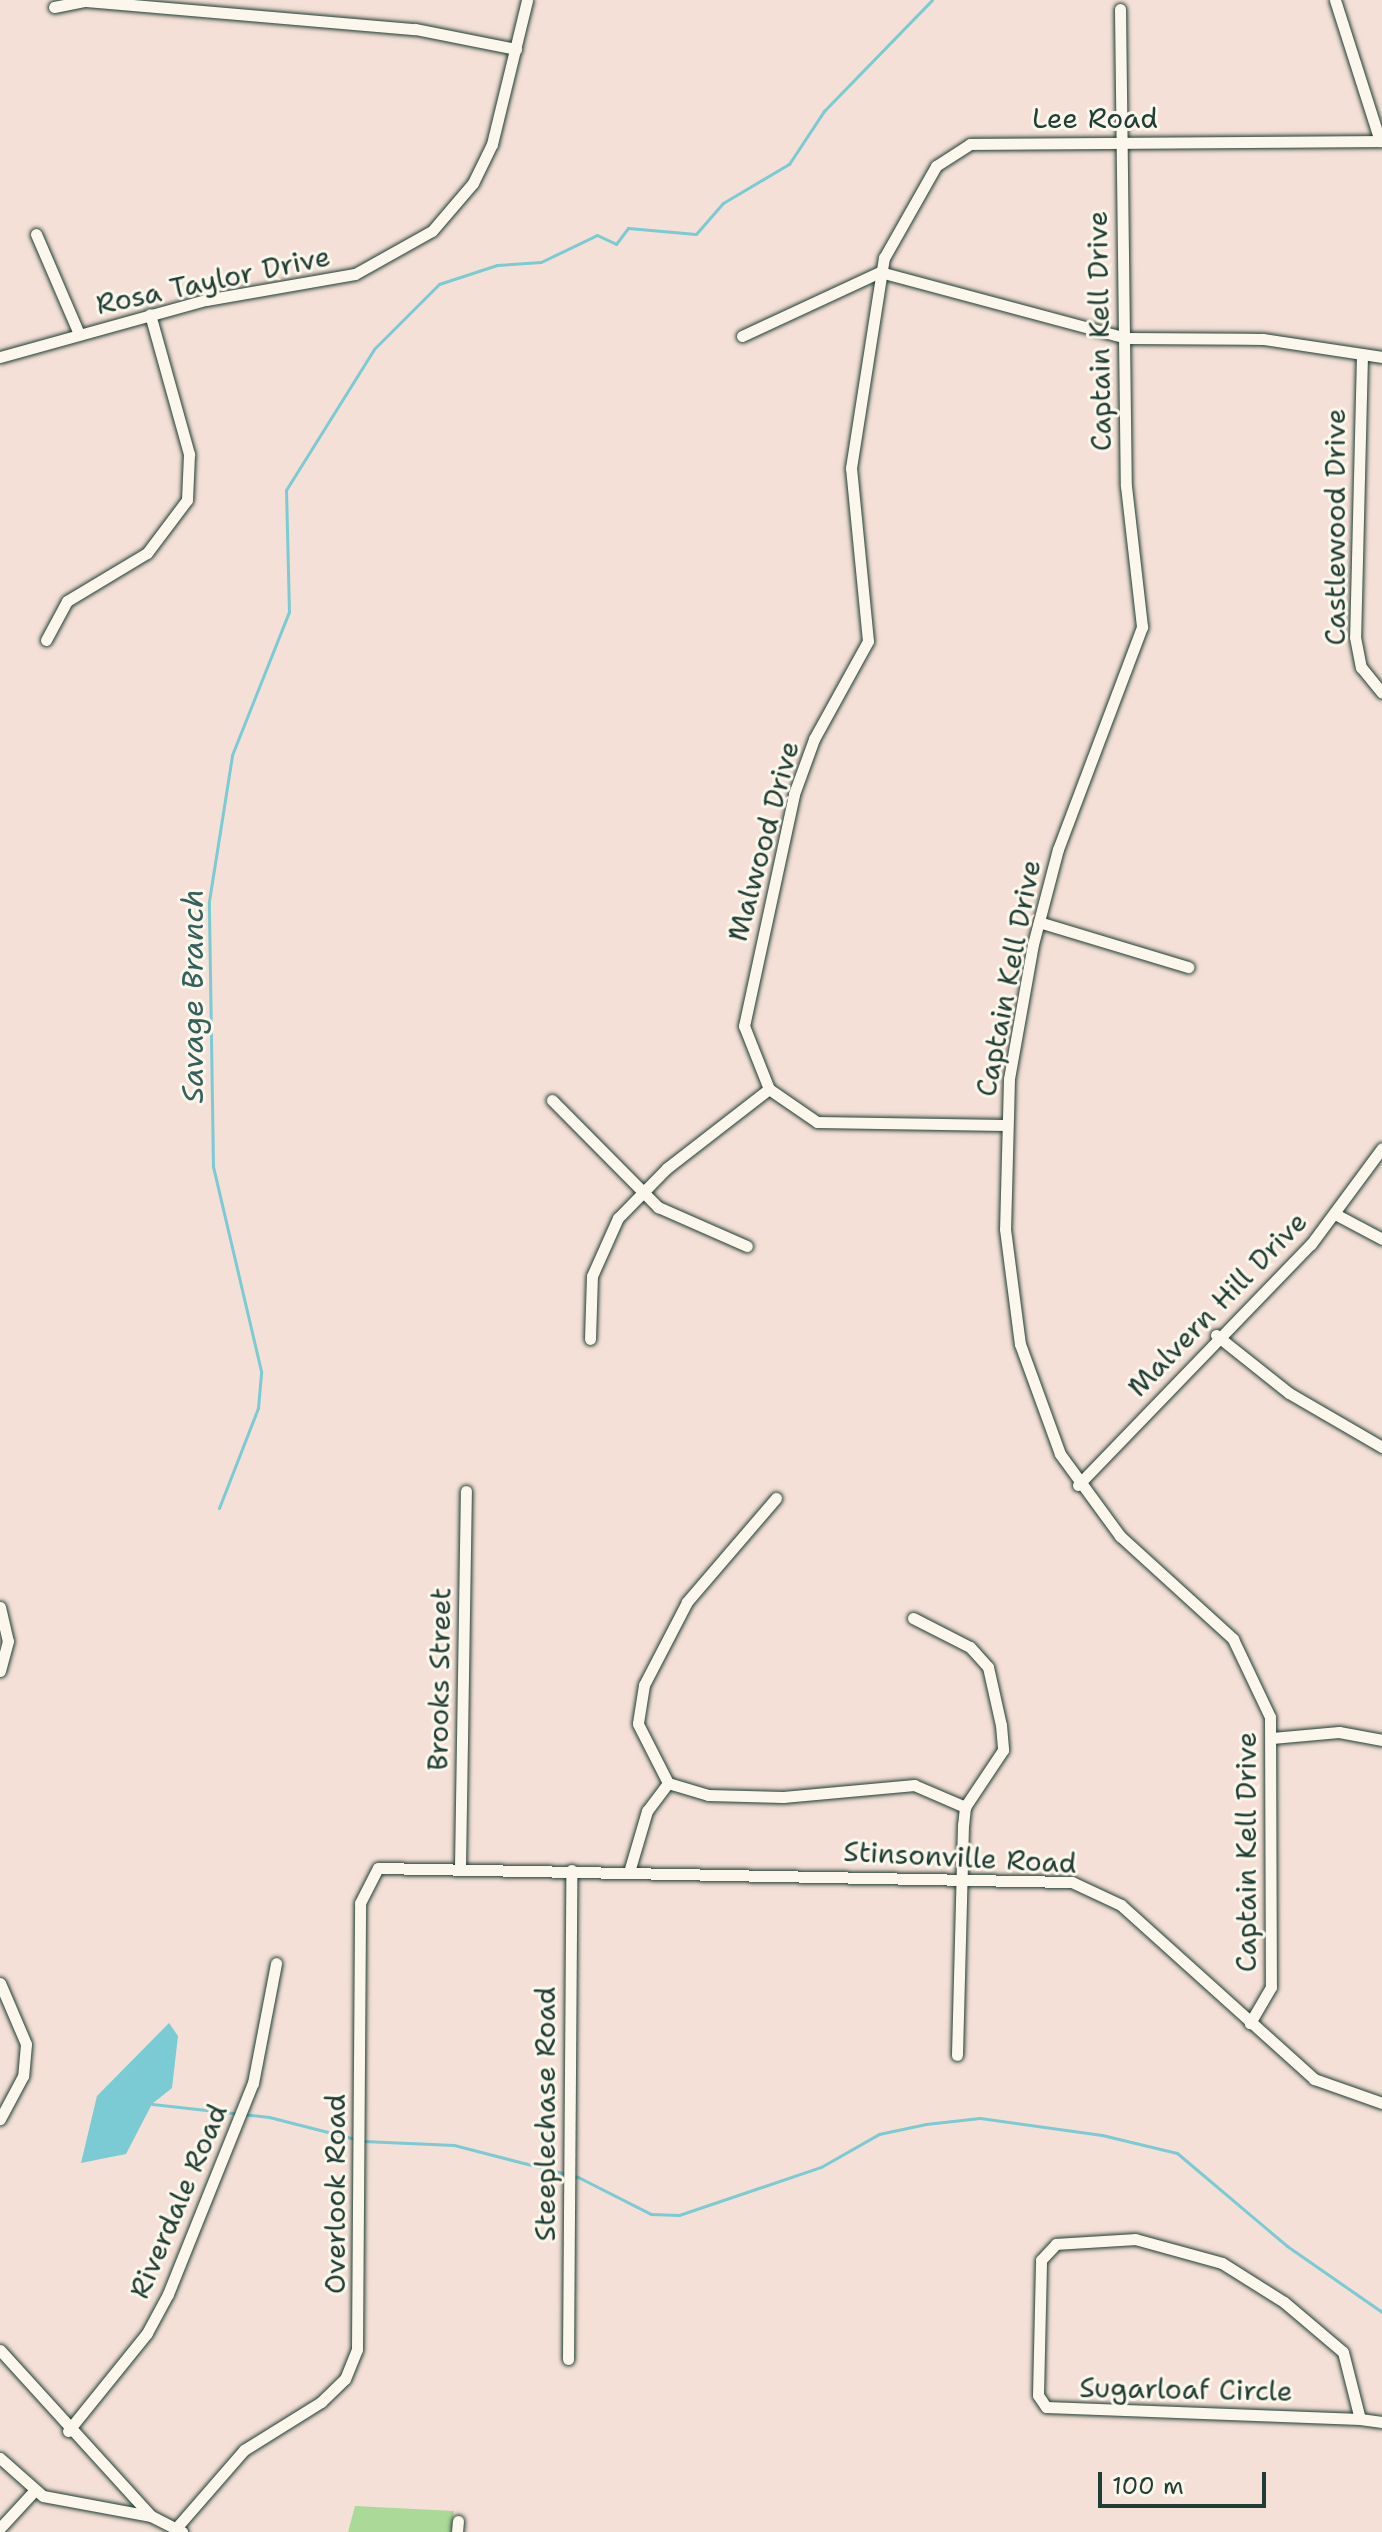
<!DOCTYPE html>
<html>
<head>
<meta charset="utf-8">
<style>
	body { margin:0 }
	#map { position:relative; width:1382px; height:2532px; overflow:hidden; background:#f4e0d6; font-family:"Shantell Sans",sans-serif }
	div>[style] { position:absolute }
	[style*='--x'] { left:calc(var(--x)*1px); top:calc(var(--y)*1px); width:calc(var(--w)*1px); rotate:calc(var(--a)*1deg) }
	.green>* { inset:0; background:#abd998 }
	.water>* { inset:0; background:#7acbd3 }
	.stream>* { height:3px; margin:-1.5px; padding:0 1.5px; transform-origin:1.5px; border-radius:1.5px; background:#7acbd3 }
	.roads { filter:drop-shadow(0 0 2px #1f3d34) drop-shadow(0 0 2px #1f3d34) }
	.minor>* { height:11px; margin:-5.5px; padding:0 5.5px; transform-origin:5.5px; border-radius:5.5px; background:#fbf7ec }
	span { translate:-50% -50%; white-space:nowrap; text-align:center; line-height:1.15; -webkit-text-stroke:6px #fbf7ec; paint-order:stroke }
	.street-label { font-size:28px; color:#1f3d34 }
	.water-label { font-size:30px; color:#36605c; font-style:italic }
	.scale { position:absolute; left:1098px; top:2472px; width:168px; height:36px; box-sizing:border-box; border:4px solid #1f3d34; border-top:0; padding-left:10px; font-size:24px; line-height:28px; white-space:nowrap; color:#1f3d34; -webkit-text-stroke:6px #fbf7ec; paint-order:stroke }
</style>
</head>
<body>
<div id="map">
	<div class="green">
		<div style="clip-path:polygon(355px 2506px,454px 2511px,451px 2532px,348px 2532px)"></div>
	</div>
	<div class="water">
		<div style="clip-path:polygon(169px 2023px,178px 2036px,172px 2088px,152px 2104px,126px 2154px,81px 2163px,97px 2096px)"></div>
	</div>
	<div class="stream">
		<div style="--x:219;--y:1508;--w:107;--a:-68.7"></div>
		<div style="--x:258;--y:1408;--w:37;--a:-85"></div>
		<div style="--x:261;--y:1371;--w:211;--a:-103.2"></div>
		<div style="--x:213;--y:1166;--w:265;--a:-90.9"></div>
		<div style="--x:209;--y:901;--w:148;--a:-81"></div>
		<div style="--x:232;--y:755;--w:154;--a:-68.3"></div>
		<div style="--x:289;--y:612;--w:122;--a:-91.4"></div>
		<div style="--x:286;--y:490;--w:166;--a:-58"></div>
		<div style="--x:374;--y:349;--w:92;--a:-45"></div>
		<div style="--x:439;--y:284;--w:61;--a:-18.1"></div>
		<div style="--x:497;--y:265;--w:44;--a:-3.9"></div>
		<div style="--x:541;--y:262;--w:62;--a:-25.7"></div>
		<div style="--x:597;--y:235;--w:21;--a:25"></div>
		<div style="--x:616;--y:244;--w:20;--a:-53"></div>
		<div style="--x:628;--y:228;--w:68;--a:5"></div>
		<div style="--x:696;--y:234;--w:41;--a:-48.9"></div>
		<div style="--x:723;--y:203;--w:77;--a:-30.6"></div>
		<div style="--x:789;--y:164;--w:64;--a:-56.6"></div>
		<div style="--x:824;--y:111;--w:155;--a:-45.8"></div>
		<div style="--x:152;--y:2104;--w:118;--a:6.3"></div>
		<div style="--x:269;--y:2117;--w:89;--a:14.3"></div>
		<div style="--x:363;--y:2141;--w:91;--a:2.5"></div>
		<div style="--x:454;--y:2145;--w:128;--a:14.5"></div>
		<div style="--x:578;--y:2177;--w:82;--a:26.9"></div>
		<div style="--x:651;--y:2214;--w:28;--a:2"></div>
		<div style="--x:679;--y:2215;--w:150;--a:-18.7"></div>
		<div style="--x:821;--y:2167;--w:67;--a:-29.6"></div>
		<div style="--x:879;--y:2134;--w:48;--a:-12"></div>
		<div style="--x:926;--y:2124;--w:54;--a:-6.3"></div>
		<div style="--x:980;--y:2118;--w:123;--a:7.9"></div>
		<div style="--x:1102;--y:2135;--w:77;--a:13.5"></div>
		<div style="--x:1177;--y:2153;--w:144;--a:40.2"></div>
		<div style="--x:1287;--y:2246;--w:116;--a:34.8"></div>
	</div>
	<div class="roads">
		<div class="minor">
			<div style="--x:1335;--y:0;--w:148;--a:72.3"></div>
			<div style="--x:54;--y:7;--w:33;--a:-11"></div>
			<div style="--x:86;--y:1;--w:330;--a:4.9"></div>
			<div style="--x:415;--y:29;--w:103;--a:11.2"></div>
			<div style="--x:1120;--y:9;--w:477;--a:89.3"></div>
			<div style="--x:1126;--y:486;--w:142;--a:83.5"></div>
			<div style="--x:1142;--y:627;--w:237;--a:110.7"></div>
			<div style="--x:1058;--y:849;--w:98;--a:104.7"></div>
			<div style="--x:1033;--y:944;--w:137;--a:100.1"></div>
			<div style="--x:1009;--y:1079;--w:150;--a:91.5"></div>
			<div style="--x:1005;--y:1229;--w:116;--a:82.6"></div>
			<div style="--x:1020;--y:1344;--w:117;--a:70"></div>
			<div style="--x:1060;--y:1454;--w:102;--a:53.8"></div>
			<div style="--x:1120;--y:1536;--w:153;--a:42.3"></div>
			<div style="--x:1233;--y:1639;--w:86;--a:64.6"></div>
			<div style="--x:1270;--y:1717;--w:270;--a:89.8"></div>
			<div style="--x:1271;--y:1987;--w:42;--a:120.3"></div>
			<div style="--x:36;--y:234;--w:109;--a:66.7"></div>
			<div style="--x:880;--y:272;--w:255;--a:15"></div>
			<div style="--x:1126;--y:338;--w:137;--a:0.4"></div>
			<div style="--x:1263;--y:339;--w:120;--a:8.6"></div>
			<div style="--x:742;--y:336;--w:152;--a:-24.9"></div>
			<div style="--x:1362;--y:355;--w:282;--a:91.4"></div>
			<div style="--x:1355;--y:637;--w:31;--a:79"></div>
			<div style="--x:1361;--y:667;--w:33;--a:51"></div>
			<div style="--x:0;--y:357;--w:214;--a:-15.5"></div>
			<div style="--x:206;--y:300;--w:151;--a:-9.9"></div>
			<div style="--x:355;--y:274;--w:88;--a:-29.2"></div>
			<div style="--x:432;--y:231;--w:63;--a:-49.5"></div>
			<div style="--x:473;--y:183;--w:43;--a:-64"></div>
			<div style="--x:492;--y:144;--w:148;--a:-76.3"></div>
			<div style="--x:46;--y:640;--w:44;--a:-61.7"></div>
			<div style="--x:67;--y:601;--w:93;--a:-31"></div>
			<div style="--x:147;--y:553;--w:66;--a:-53"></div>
			<div style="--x:187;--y:500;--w:46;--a:-87.5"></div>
			<div style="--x:189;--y:454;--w:145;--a:-105.6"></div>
			<div style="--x:1039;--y:922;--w:156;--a:16.8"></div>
			<div style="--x:552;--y:1100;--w:151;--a:45.3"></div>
			<div style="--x:658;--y:1207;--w:97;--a:23.7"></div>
			<div style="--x:1005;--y:1125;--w:188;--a:-179.1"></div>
			<div style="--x:817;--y:1122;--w:58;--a:-145.5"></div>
			<div style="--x:769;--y:1089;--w:68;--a:-111.6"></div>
			<div style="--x:744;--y:1026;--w:237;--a:-77.8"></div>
			<div style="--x:794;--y:794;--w:59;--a:-70"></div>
			<div style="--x:814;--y:739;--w:112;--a:-61.1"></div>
			<div style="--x:868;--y:641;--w:174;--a:-95.6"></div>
			<div style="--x:851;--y:468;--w:213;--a:-81.1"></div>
			<div style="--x:884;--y:258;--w:106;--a:-60.5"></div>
			<div style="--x:936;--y:166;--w:40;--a:-32.9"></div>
			<div style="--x:970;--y:144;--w:412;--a:-0.4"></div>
			<div style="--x:1335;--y:1214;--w:53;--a:28"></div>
			<div style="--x:1216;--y:1335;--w:93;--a:38.5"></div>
			<div style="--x:1289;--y:1393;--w:108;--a:30.1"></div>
			<div style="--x:590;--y:1339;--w:63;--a:-88.2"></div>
			<div style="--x:592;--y:1276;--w:64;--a:-65.9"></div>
			<div style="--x:618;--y:1218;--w:70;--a:-45.6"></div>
			<div style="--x:667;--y:1168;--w:129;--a:-37.8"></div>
			<div style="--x:1078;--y:1485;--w:335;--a:-46"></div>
			<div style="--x:1311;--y:1244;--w:119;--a:-53.5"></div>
			<div style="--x:776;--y:1498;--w:137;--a:130.6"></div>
			<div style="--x:687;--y:1602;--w:93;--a:117.4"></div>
			<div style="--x:644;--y:1685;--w:39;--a:99"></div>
			<div style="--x:638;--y:1724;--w:66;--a:63"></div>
			<div style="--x:668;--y:1783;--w:42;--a:16.7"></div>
			<div style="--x:708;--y:1795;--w:75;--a:1.5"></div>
			<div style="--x:783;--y:1797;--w:132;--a:-5.2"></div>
			<div style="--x:914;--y:1785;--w:56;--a:23.3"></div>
			<div style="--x:0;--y:1607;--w:35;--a:77"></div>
			<div style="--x:8;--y:1641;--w:31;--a:105"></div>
			<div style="--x:913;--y:1618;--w:64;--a:27"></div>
			<div style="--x:970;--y:1647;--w:27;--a:48"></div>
			<div style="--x:988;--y:1667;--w:59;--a:77.4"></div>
			<div style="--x:1001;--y:1725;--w:25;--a:85"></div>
			<div style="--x:1003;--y:1750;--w:69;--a:123.7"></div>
			<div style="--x:965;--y:1807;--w:18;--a:96"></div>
			<div style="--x:963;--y:1825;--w:230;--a:91.5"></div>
			<div style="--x:1272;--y:1738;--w:67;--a:-5.1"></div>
			<div style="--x:1339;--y:1732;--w:44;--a:10.5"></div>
			<div style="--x:460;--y:1867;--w:376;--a:-89.1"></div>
			<div style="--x:629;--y:1872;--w:64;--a:-73.6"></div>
			<div style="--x:647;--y:1811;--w:35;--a:-53"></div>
			<div style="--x:0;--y:1983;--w:66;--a:66.9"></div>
			<div style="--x:26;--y:2044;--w:32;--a:95"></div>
			<div style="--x:23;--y:2076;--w:49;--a:118.1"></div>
			<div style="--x:1135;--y:2239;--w:90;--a:15.4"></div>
			<div style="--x:1222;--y:2263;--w:73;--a:32.2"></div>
			<div style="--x:1284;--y:2302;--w:77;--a:40.3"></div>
			<div style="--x:1343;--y:2352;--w:69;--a:75.8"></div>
			<div style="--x:1360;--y:2419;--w:314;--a:-177.8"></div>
			<div style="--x:1046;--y:2407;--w:14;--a:-124"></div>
			<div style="--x:1038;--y:2395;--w:135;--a:-88.7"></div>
			<div style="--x:1041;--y:2260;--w:22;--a:-47"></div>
			<div style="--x:1056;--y:2244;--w:79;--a:-3.6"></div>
			<div style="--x:0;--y:2350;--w:224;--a:47.7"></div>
			<div style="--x:568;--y:2359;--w:489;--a:-89.6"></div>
			<div style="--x:1360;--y:2419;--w:22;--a:8"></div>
			<div style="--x:68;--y:2431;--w:126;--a:-51.1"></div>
			<div style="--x:147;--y:2333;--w:44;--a:-61.7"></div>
			<div style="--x:168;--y:2294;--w:227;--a:-68.1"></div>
			<div style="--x:253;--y:2083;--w:122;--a:-79.1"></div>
			<div style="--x:0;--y:2458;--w:57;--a:41.5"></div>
			<div style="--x:43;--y:2496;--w:110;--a:10.5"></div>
			<div style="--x:151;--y:2516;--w:35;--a:27"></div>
			<div style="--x:177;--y:2527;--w:102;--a:-49"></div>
			<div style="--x:244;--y:2450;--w:91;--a:-31.9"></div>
			<div style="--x:321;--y:2402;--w:33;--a:-44"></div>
			<div style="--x:345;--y:2379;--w:32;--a:-68"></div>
			<div style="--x:357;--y:2349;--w:446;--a:-89.6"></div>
			<div style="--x:360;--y:1903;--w:39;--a:-63"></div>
			<div style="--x:378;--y:1868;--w:694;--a:1.16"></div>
			<div style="--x:1072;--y:1882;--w:54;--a:25.1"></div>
			<div style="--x:1121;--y:1905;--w:260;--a:42"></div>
			<div style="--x:1314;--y:2079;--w:72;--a:19.4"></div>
			<div style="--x:0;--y:2528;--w:52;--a:-47.4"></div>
			<div style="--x:457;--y:2532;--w:11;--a:-85"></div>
		</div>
	</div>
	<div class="street-label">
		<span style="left:1095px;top:118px">Lee Road</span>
		<span style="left:213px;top:280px;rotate:-12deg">Rosa Taylor Drive</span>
		<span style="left:1099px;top:331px;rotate:-91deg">Captain Kell Drive</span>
		<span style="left:1335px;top:527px;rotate:-90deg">Castlewood Drive</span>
		<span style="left:763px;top:841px;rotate:-75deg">Malwood Drive</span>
		<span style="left:1008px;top:978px;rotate:-79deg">Captain Kell Drive</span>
		<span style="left:1217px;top:1304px;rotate:-46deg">Malvern Hill Drive</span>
		<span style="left:439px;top:1679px;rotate:-89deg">Brooks Street</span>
		<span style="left:1246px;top:1852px;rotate:-90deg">Captain Kell Drive</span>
		<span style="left:960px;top:1857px;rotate:3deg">Stinsonville Road</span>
		<span style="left:545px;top:2114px;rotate:-90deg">Steeplechase Road</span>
		<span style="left:335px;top:2194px;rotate:-90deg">Overlook Road</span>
		<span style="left:178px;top:2201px;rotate:-67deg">Riverdale Road</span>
		<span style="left:1186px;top:2389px;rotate:1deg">Sugarloaf Circle</span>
	</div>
	<div class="water-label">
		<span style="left:193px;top:996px;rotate:-90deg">Savage Branch</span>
	</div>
	<div class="scale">100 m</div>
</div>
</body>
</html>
